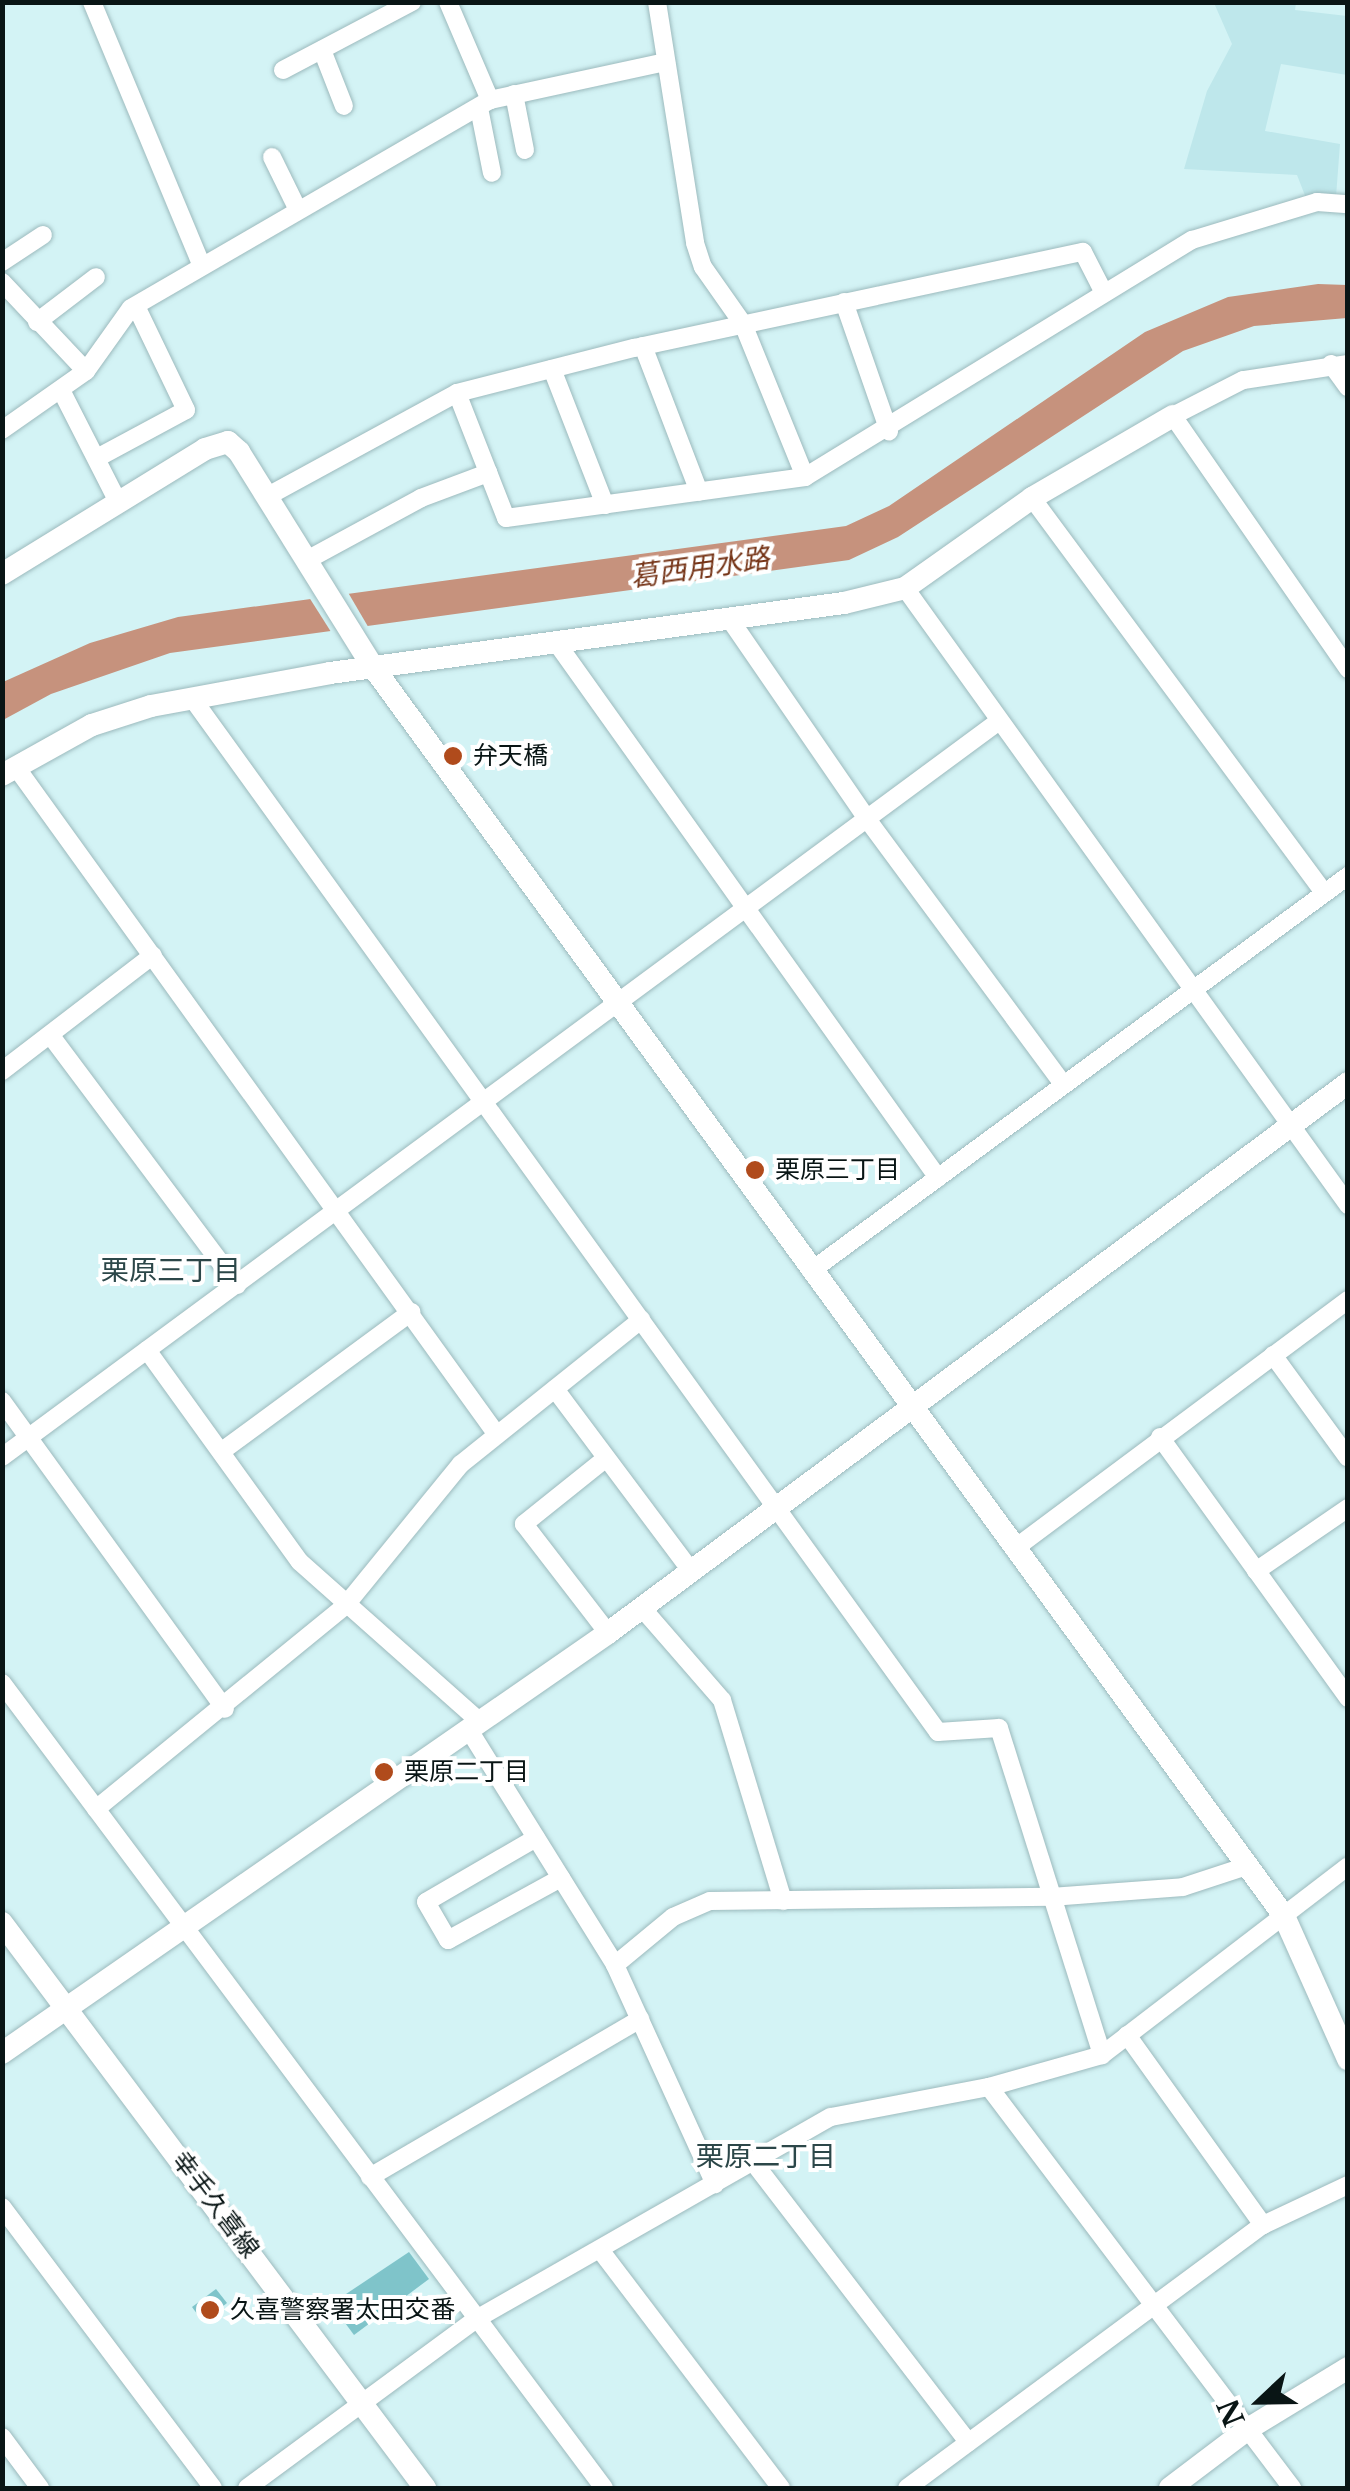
<!DOCTYPE html>
<html>
<head>
<meta charset="utf-8">
<style>
	body { margin:0 }
	#map { position:relative; width:1350px; height:2491px; overflow:hidden; background:#d3f3f5; font-family:"Libre Baskerville","Noto Sans JP",serif }
	div>[style] { position:absolute }
	[style*='--x'] { left:calc(var(--x)*1px); top:calc(var(--y)*1px); width:calc(var(--w)*1px); rotate:calc(var(--a)*1deg) }
	.built>* { inset:0; background:#bee7eb }
	.water>* { inset:0; background:#c6927d }
	.pier>* { inset:0; background:#d3f3f5 }
	.building>* { inset:0; background:#7fc4ca }
	.roads { filter:drop-shadow(0 0 2px #9cbabd) drop-shadow(0 0 2px #9cbabd) }
	.street>* { height:18px; margin:-9px; padding:0 9px; transform-origin:9px; border-radius:9px; background:#fff }
	.secondary>* { height:22px; margin:-11px; padding:0 11px; transform-origin:11px; border-radius:11px; background:#fff }
	.dots>* { width:28px; height:28px; translate:-50% -50%; box-sizing:border-box; border:5px solid #fff; border-radius:50% }
	span { translate:-50% -50%; white-space:nowrap; text-align:center; line-height:1.15; -webkit-text-stroke:8px #fff; paint-order:stroke }
	.poi-label { font-size:25px; color:#091515 }
	.left { translate:0 -50%; text-align:left }
	.street-label { font-size:25px; color:#091515 }
	.water-label { font-size:28px; color:#753417; font-style:italic }
	.neighbourhood-label { font-size:28px; color:#2c4749 }
	.frame { position:absolute; inset:0; border:5px solid #091515; pointer-events:none }
	.north { position:absolute; left:1210px; top:2351px; width:100px; height:100px; -webkit-text-stroke:8px #fff; paint-order:stroke; rotate:248deg; font-size:28px; font-weight:700; line-height:40px; text-align:center; color:#091515 }
	.north::after { content:''; display:block; margin:auto; width:35px; height:45px; background:#091515; clip-path:polygon(50% 0,100% 100%,50% 72%,0 100%) }
</style>
</head>
<body>
<div id="map">
	<div class="built">
		<div style="clip-path:polygon(1214px 3px,1296px 3px,1295px 10px,1347px 16px,1347px 75px,1281px 64px,1265px 131px,1340px 144px,1336px 197px,1306px 198px,1297px 175px,1184px 169px,1207px 91px,1232px 44px)"></div>
	</div>
	<div class="water">
		<div style="clip-path:polygon(1318px 284px,1347px 285px,1347px 318px,1254px 326px,1183px 351px,898px 537px,849px 560px,170px 653px,51px 694px,3px 720px,3px 682px,90px 643px,178px 617px,846px 526px,889px 506px,1145px 332px,1228px 297px)"></div>
	</div>
	<div class="pier">
		<div style="clip-path:polygon(346px 589px,370px 630px,333px 635px,307px 594px)"></div>
	</div>
	<div class="building">
		<div style="clip-path:polygon(409px 2252px,429px 2279px,354px 2335px,331px 2304px)"></div>
		<div style="clip-path:polygon(216px 2289px,227px 2303px,203px 2322px,192px 2307px)"></div>
	</div>
	<div class="roads">
		<div class="street">
			<div style="--x:92;--y:2;--w:284;--a:67.4"></div>
			<div style="--x:448;--y:2;--w:107;--a:66.8"></div>
			<div style="--x:657;--y:2;--w:244;--a:81"></div>
			<div style="--x:695;--y:243;--w:25;--a:72"></div>
			<div style="--x:703;--y:267;--w:70;--a:54.9"></div>
			<div style="--x:743;--y:324;--w:165;--a:67.9"></div>
			<div style="--x:322;--y:50;--w:60;--a:68.6"></div>
			<div style="--x:283;--y:70;--w:146;--a:-27.8"></div>
			<div style="--x:514;--y:94;--w:57;--a:78.9"></div>
			<div style="--x:479;--y:108;--w:66;--a:78.7"></div>
			<div style="--x:272;--y:157;--w:59;--a:63.9"></div>
			<div style="--x:2;--y:262;--w:49;--a:-33.4"></div>
			<div style="--x:2;--y:282;--w:122;--a:46.7"></div>
			<div style="--x:844;--y:302;--w:137;--a:70.8"></div>
			<div style="--x:37;--y:322;--w:74;--a:-37.3"></div>
			<div style="--x:643;--y:346;--w:156;--a:69"></div>
			<div style="--x:1331;--y:364;--w:29;--a:54"></div>
			<div style="--x:1348;--y:364;--w:106;--a:171.3"></div>
			<div style="--x:1243;--y:380;--w:79;--a:152.8"></div>
			<div style="--x:1173;--y:416;--w:308;--a:55.3"></div>
			<div style="--x:552;--y:369;--w:146;--a:68.7"></div>
			<div style="--x:62;--y:392;--w:123;--a:63"></div>
			<div style="--x:457;--y:393;--w:134;--a:68.6"></div>
			<div style="--x:506;--y:518;--w:302;--a:-7.8"></div>
			<div style="--x:805;--y:477;--w:454;--a:-31.5"></div>
			<div style="--x:1192;--y:240;--w:131;--a:-16.9"></div>
			<div style="--x:1317;--y:202;--w:31;--a:4"></div>
			<div style="--x:2;--y:430;--w:103;--a:-35.1"></div>
			<div style="--x:86;--y:371;--w:77;--a:-54.5"></div>
			<div style="--x:131;--y:308;--w:415;--a:-30.1"></div>
			<div style="--x:490;--y:100;--w:180;--a:-12.2"></div>
			<div style="--x:97;--y:458;--w:101;--a:-28.3"></div>
			<div style="--x:186;--y:410;--w:115;--a:-115.7"></div>
			<div style="--x:268;--y:496;--w:215;--a:-28.6"></div>
			<div style="--x:457;--y:393;--w:183;--a:-14.3"></div>
			<div style="--x:634;--y:348;--w:459;--a:-12.1"></div>
			<div style="--x:1083;--y:252;--w:44;--a:62.9"></div>
			<div style="--x:1032;--y:498;--w:491;--a:53.5"></div>
			<div style="--x:307;--y:560;--w:130;--a:-28.5"></div>
			<div style="--x:421;--y:498;--w:72;--a:-20.5"></div>
			<div style="--x:905;--y:588;--w:760;--a:54.32"></div>
			<div style="--x:731;--y:621;--w:240;--a:55.5"></div>
			<div style="--x:867;--y:819;--w:330;--a:53.5"></div>
			<div style="--x:556;--y:642;--w:658;--a:54.52"></div>
			<div style="--x:192;--y:698;--w:1275;--a:54.19"></div>
			<div style="--x:938;--y:1732;--w:61;--a:-3.8"></div>
			<div style="--x:999;--y:1728;--w:343;--a:72.5"></div>
			<div style="--x:16;--y:767;--w:823;--a:54.24"></div>
			<div style="--x:51;--y:1036;--w:311;--a:53.2"></div>
			<div style="--x:2;--y:1071;--w:190;--a:-37.5"></div>
			<div style="--x:811;--y:1271;--w:667;--a:-36.34"></div>
			<div style="--x:147;--y:1350;--w:261;--a:54.2"></div>
			<div style="--x:300;--y:1562;--w:241;--a:41.6"></div>
			<div style="--x:1273;--y:1355;--w:127;--a:53.9"></div>
			<div style="--x:555;--y:1389;--w:229;--a:53.2"></div>
			<div style="--x:2;--y:1401;--w:380;--a:54.1"></div>
			<div style="--x:1160;--y:1437;--w:322;--a:54.2"></div>
			<div style="--x:222;--y:1451;--w:235;--a:-36.3"></div>
			<div style="--x:2;--y:1457;--w:1238;--a:-36.43"></div>
			<div style="--x:605;--y:1459;--w:104;--a:141.3"></div>
			<div style="--x:524;--y:1524;--w:138;--a:52.4"></div>
			<div style="--x:1014;--y:1549;--w:417;--a:-36.7"></div>
			<div style="--x:1256;--y:1571;--w:112;--a:-34.4"></div>
			<div style="--x:642;--y:1608;--w:122;--a:49"></div>
			<div style="--x:722;--y:1700;--w:210;--a:73.1"></div>
			<div style="--x:2;--y:1683;--w:1005;--a:53.21"></div>
			<div style="--x:469;--y:1730;--w:277;--a:58.1"></div>
			<div style="--x:615;--y:1965;--w:241;--a:65.5"></div>
			<div style="--x:96;--y:1809;--w:321;--a:-39.2"></div>
			<div style="--x:345;--y:1606;--w:183;--a:-50.8"></div>
			<div style="--x:461;--y:1464;--w:231;--a:-38.7"></div>
			<div style="--x:536;--y:1838;--w:127;--a:149.8"></div>
			<div style="--x:426;--y:1902;--w:44;--a:59.9"></div>
			<div style="--x:448;--y:1940;--w:129;--a:-28.8"></div>
			<div style="--x:615;--y:1965;--w:75;--a:-39.6"></div>
			<div style="--x:673;--y:1917;--w:40;--a:-23.4"></div>
			<div style="--x:710;--y:1901;--w:341;--a:-0.7"></div>
			<div style="--x:1051;--y:1897;--w:132;--a:-4.3"></div>
			<div style="--x:1183;--y:1887;--w:67;--a:-18.2"></div>
			<div style="--x:1127;--y:2035;--w:234;--a:54.4"></div>
			<div style="--x:989;--y:2087;--w:503;--a:52.92"></div>
			<div style="--x:754;--y:2163;--w:352;--a:52.5"></div>
			<div style="--x:370;--y:2177;--w:313;--a:-30.3"></div>
			<div style="--x:2;--y:2207;--w:351;--a:53.1"></div>
			<div style="--x:601;--y:2251;--w:298;--a:52.8"></div>
			<div style="--x:2;--y:2437;--w:64;--a:53.3"></div>
			<div style="--x:247;--y:2488;--w:287;--a:-36.4"></div>
			<div style="--x:478;--y:2318;--w:406;--a:-29.7"></div>
			<div style="--x:831;--y:2117;--w:161;--a:-10.8"></div>
			<div style="--x:989;--y:2087;--w:117;--a:-15.8"></div>
			<div style="--x:1102;--y:2055;--w:310;--a:-37.5"></div>
			<div style="--x:907;--y:2488;--w:443;--a:-36.5"></div>
			<div style="--x:1263;--y:2225;--w:94;--a:-25.2"></div>
		</div>
		<div class="secondary">
			<div style="--x:2;--y:574;--w:238;--a:-31.6"></div>
			<div style="--x:205;--y:449;--w:24;--a:-17"></div>
			<div style="--x:228;--y:442;--w:15;--a:42"></div>
			<div style="--x:239;--y:452;--w:253;--a:58.1"></div>
			<div style="--x:373;--y:667;--w:1546;--a:53.89"></div>
			<div style="--x:1284;--y:1916;--w:157;--a:65.9"></div>
			<div style="--x:2;--y:775;--w:103;--a:-29.1"></div>
			<div style="--x:92;--y:725;--w:62;--a:-17.9"></div>
			<div style="--x:151;--y:706;--w:182;--a:-10.4"></div>
			<div style="--x:330;--y:673;--w:519;--a:-7.76"></div>
			<div style="--x:844;--y:603;--w:63;--a:-13.8"></div>
			<div style="--x:905;--y:588;--w:156;--a:-35.3"></div>
			<div style="--x:1032;--y:498;--w:163;--a:-30.2"></div>
			<div style="--x:2;--y:1923;--w:706;--a:53.18"></div>
			<div style="--x:2;--y:2053;--w:737;--a:-34.72"></div>
			<div style="--x:608;--y:1633;--w:922;--a:-36.62"></div>
			<div style="--x:1170;--y:2488;--w:98;--a:-37.1"></div>
			<div style="--x:1248;--y:2429;--w:117;--a:-31.4"></div>
		</div>
	</div>
	<div class="dots">
		<div style="left:453px;top:756px;background:#b04b1c"></div>
		<div style="left:755px;top:1170px;background:#b04b1c"></div>
		<div style="left:384px;top:1772px;background:#b04b1c"></div>
		<div style="left:210px;top:2310px;background:#b04b1c"></div>
	</div>
	<div class="poi-label">
		<span class="left" style="left:473px;top:756px">弁天橋</span>
		<span class="left" style="left:775px;top:1170px">栗原三丁目</span>
		<span class="left" style="left:404px;top:1772px">栗原二丁目</span>
		<span class="left" style="left:230px;top:2310px">久喜警察署太田交番</span>
	</div>
	<div class="street-label">
		<span style="left:215px;top:2205px;rotate:53deg">幸手久喜線</span>
	</div>
	<div class="water-label">
		<span style="left:700px;top:568px;rotate:-8deg">葛西用水路</span>
	</div>
	<div class="neighbourhood-label">
		<span style="left:171px;top:1271px">栗原三丁目</span>
		<span style="left:766px;top:2157px">栗原二丁目</span>
	</div>
	<div class="frame"></div>
	<div class="north">N</div>
</div>
</body>
</html>
